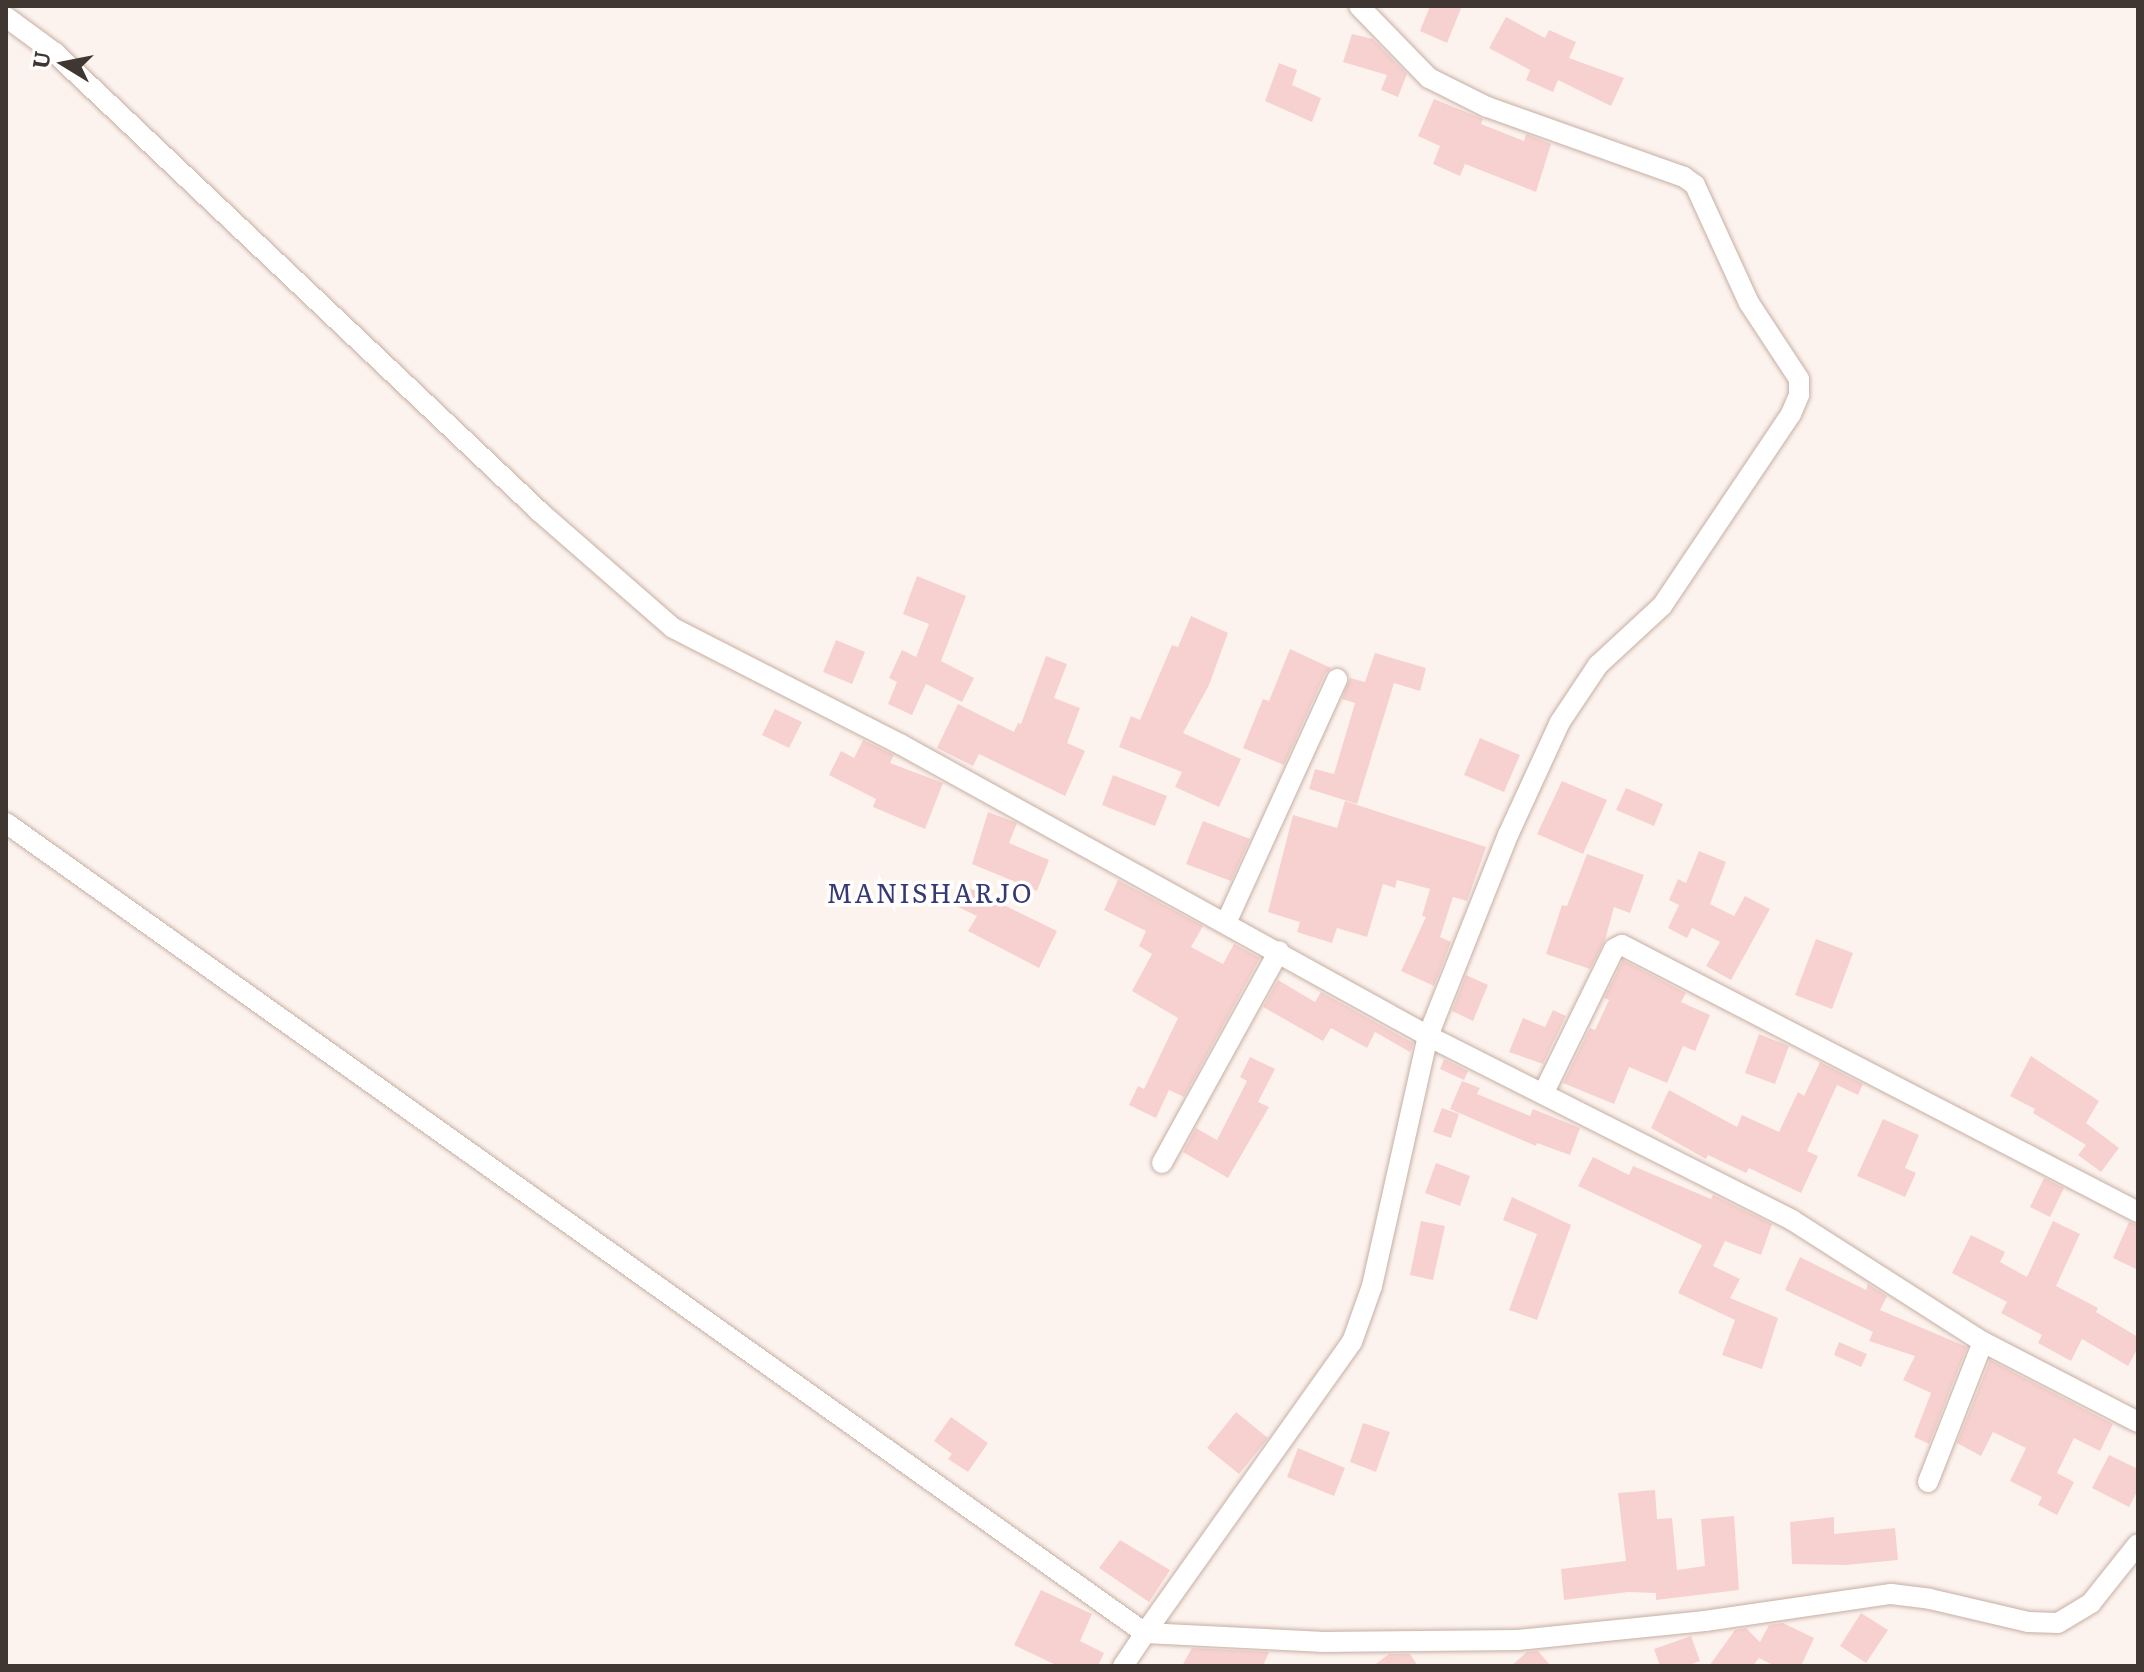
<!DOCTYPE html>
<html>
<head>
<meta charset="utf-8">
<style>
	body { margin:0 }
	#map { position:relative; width:2144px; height:1672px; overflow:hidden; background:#fdf3ee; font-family:Literata,serif }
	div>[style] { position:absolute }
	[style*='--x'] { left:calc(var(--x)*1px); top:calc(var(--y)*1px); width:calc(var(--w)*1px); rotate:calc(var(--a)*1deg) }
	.building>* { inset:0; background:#f7d1cf }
	.roads { filter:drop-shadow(0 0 2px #c6afa4) drop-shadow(0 0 2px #c6afa4) }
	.minor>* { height:20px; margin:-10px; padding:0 10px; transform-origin:10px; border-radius:10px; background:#fff }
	span { translate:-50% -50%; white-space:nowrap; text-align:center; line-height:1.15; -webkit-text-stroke:7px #fff; paint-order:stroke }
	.quarter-label { font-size:26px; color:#363974; letter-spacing:2px }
	.frame { position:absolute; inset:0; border:8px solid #403632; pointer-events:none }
	.north { position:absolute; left:24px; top:24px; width:80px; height:80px; -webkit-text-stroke:6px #fff; paint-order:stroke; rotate:280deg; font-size:22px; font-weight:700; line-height:32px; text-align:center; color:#403632 }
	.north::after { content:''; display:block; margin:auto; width:28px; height:36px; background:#403632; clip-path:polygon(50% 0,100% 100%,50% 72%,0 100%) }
</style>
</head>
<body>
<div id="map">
	<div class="building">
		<div style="clip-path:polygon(1430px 6px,1462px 6px,1447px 43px,1420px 31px)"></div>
		<div style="clip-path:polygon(1506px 17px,1545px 38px,1549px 30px,1576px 42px,1569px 58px,1624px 78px,1611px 106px,1558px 80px,1553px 92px,1526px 80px,1530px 70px,1489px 48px)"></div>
		<div style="clip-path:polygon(1352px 34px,1373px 39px,1407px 74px,1398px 97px,1381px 90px,1387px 75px,1343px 62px)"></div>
		<div style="clip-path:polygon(1279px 63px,1297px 70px,1292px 85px,1321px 98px,1312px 122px,1265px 101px)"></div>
		<div style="clip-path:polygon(1434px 99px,1483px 119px,1481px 124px,1524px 141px,1526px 134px,1551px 144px,1536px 192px,1465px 164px,1460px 176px,1433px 164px,1440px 146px,1418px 136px)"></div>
		<div style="clip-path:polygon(917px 576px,966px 596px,941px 661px,974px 678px,962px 702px,926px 684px,912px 715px,888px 704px,897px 682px,889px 678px,902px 650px,916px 657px,929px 624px,903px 614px)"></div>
		<div style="clip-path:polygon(1191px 616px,1228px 633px,1209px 685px,1183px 733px,1241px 759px,1219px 807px,1175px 787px,1182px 772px,1119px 747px,1131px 716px,1140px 720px,1172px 645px,1178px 647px)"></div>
		<div style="clip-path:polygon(836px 640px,865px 652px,852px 684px,823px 672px)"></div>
		<div style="clip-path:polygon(1290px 649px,1331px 668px,1325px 674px,1284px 765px,1243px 748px,1263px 699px,1269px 701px)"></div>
		<div style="clip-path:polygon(1375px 653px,1426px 668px,1420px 691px,1394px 683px,1357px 804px,1309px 789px,1315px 769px,1334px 774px,1355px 703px,1342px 699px,1350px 678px,1365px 682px)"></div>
		<div style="clip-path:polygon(1046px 656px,1067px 664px,1054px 698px,1080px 708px,1067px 743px,1085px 751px,1065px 796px,979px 754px,973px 766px,937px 748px,958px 704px,1014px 732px,1018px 723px,1021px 724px)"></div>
		<div style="clip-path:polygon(775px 709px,802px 722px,789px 748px,762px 735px)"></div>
		<div style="clip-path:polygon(1480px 738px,1520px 755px,1504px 792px,1464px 775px)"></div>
		<div style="clip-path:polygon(863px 740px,894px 755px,890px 763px,943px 783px,925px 829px,873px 807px,876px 799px,829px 775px,841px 751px,854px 758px)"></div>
		<div style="clip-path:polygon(1113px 775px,1167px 796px,1155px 826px,1102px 805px)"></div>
		<div style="clip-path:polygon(1562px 781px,1607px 800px,1583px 854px,1537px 834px)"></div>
		<div style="clip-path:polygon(1626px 788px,1663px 804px,1654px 826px,1616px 810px)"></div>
		<div style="clip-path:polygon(1345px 801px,1486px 847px,1467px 901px,1453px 897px,1440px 937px,1451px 942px,1434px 986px,1401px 971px,1426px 917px,1422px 916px,1430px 889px,1397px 880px,1395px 888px,1383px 884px,1367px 937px,1337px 928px,1332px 943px,1297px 932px,1300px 922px,1268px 912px,1293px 815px,1337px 828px)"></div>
		<div style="clip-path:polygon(988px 812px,1017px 823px,1009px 843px,1049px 860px,1037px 891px,972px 864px)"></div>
		<div style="clip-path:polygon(1203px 821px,1250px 839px,1231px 881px,1186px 864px)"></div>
		<div style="clip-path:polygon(1699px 851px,1726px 862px,1710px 904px,1734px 916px,1745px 896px,1770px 909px,1731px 980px,1706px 966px,1720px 942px,1692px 928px,1687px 938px,1668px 928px,1679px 905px,1669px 900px,1678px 879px,1686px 883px)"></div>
		<div style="clip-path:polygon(1587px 854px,1644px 875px,1630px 913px,1614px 907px,1605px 940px,1590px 969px,1546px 954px,1562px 905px,1567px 906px)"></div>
		<div style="clip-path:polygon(1118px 880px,1203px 926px,1191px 947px,1223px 964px,1234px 944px,1260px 958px,1184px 1097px,1169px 1090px,1156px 1118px,1129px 1105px,1138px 1086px,1144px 1089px,1178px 1018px,1132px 991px,1152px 954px,1139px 946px,1146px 931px,1104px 910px)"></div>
		<div style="clip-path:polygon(963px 885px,1057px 931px,1039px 968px,968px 931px,977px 916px,954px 905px)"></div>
		<div style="clip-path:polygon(1816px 939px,1853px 953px,1832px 1009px,1795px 995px)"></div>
		<div style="clip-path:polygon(1623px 960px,1686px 993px,1681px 1002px,1710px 1015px,1695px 1051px,1683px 1046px,1667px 1083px,1629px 1067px,1614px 1104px,1563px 1083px,1590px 1028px,1595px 1030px,1609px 1000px,1604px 998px)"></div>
		<div style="clip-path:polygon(1466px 975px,1488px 985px,1473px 1021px,1452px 1011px)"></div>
		<div style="clip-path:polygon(1278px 980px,1315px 1002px,1321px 992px,1413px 1043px,1412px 1048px,1410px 1052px,1375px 1032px,1367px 1048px,1331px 1028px,1323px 1041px,1263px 1007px)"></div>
		<div style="clip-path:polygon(1553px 1010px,1566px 1016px,1543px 1064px,1509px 1052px,1523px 1018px,1545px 1027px)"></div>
		<div style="clip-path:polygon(1759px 1034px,1789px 1046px,1775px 1084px,1745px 1073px)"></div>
		<div style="clip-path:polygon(2031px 1056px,2099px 1101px,2086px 1123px,2119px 1148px,2101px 1172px,2078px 1155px,2086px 1145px,2033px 1113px,2035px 1109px,2010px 1096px)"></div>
		<div style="clip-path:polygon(1250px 1057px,1275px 1069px,1258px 1102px,1269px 1107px,1228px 1178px,1183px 1152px,1196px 1128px,1217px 1140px,1247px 1081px,1240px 1077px)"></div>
		<div style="clip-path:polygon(1444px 1059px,1468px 1071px,1464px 1080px,1440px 1069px)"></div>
		<div style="clip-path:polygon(1820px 1062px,1863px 1084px,1858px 1095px,1837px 1085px,1807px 1151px,1818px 1156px,1801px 1193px,1749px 1168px,1746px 1173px,1708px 1155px,1706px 1159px,1651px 1128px,1669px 1090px,1737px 1127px,1742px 1115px,1779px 1132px,1798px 1092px,1804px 1096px)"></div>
		<div style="clip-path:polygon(1462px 1081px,1480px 1088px,1477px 1094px,1530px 1116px,1533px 1109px,1580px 1128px,1570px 1155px,1537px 1143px,1536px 1146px,1450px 1109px)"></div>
		<div style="clip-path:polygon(1442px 1108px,1459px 1114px,1451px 1138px,1433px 1132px)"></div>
		<div style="clip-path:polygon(1883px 1119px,1919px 1135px,1905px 1168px,1916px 1173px,1905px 1197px,1857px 1176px)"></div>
		<div style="clip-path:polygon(1593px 1157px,1629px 1175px,1633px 1166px,1711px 1199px,1713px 1195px,1772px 1224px,1761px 1255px,1725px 1241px,1713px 1266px,1740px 1279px,1730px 1298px,1778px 1318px,1762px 1369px,1722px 1355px,1735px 1320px,1678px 1293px,1702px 1245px,1578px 1186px)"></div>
		<div style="clip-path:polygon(1436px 1163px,1470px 1176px,1460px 1206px,1425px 1193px)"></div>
		<div style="clip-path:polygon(2044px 1178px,2064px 1188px,2050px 1217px,2030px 1207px)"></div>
		<div style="clip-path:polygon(1512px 1197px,1571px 1225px,1537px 1320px,1509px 1310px,1537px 1234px,1503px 1220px)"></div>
		<div style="clip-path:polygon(1421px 1221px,1445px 1226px,1433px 1280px,1410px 1275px)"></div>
		<div style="clip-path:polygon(2053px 1221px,2080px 1234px,2056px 1286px,2098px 1308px,2096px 1312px,2138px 1337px,2138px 1348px,2128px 1366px,2082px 1339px,2071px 1361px,2038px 1343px,2042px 1335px,2001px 1313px,2007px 1302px,1952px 1273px,1971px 1235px,2005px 1252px,2000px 1262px,2027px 1277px)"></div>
		<div style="clip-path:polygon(2129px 1222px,2138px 1225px,2138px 1270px,2113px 1258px)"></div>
		<div style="clip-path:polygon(1800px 1257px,1866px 1290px,1868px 1284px,1887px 1296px,1880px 1310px,1967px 1347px,1929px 1444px,1914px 1437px,1931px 1393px,1903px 1380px,1915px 1356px,1869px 1341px,1873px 1332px,1785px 1290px)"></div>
		<div style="clip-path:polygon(1839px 1342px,1867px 1354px,1861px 1367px,1834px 1355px)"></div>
		<div style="clip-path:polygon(1990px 1360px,2113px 1424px,2100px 1451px,2074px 1438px,2057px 1473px,2074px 1482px,2057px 1515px,2038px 1505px,2042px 1497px,2010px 1481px,2026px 1448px,1993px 1432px,1981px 1456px,1957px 1443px)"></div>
		<div style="clip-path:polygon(1236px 1412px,1268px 1438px,1239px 1474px,1207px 1448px)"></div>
		<div style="clip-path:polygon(951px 1417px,988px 1443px,968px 1472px,948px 1459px,952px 1454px,934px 1441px)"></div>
		<div style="clip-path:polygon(1363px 1423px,1390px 1432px,1376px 1472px,1350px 1462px)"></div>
		<div style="clip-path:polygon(1298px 1448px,1345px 1468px,1334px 1496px,1287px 1477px)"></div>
		<div style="clip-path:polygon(2109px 1455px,2138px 1469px,2138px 1490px,2129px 1507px,2092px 1488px)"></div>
		<div style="clip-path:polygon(1655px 1490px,1657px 1519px,1672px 1518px,1677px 1570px,1705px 1566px,1701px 1519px,1734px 1516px,1739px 1590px,1656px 1600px,1656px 1593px,1628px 1592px,1564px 1600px,1561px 1569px,1626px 1561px,1618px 1493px)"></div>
		<div style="clip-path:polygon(1834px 1517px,1834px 1534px,1895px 1528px,1898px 1560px,1846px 1565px,1792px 1564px,1790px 1522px)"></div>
		<div style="clip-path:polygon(1120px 1540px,1170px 1570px,1149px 1602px,1099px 1568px)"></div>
		<div style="clip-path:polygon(1041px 1590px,1092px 1614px,1080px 1641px,1104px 1653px,1098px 1666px,1058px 1666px,1014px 1645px)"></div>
		<div style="clip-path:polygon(1861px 1613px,1888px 1630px,1866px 1663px,1840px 1646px)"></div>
		<div style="clip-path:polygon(1783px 1623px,1814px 1638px,1801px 1666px,1775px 1666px,1759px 1658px,1753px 1666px,1709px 1666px,1735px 1630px,1746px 1628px,1760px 1642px,1769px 1625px)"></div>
		<div style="clip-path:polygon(1691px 1636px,1700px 1661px,1687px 1666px,1660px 1666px,1654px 1649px)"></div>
		<div style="clip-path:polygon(1192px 1648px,1269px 1652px,1263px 1666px,1182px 1666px)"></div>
		<div style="clip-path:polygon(1538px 1651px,1551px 1666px,1511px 1666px,1527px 1652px)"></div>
		<div style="clip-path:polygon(1389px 1654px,1410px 1654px,1418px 1666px,1373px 1666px)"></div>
	</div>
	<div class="roads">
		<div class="minor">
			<div style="--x:6;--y:17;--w:61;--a:36.3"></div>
			<div style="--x:55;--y:53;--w:668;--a:43.42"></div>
			<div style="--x:540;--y:512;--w:176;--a:41.1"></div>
			<div style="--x:673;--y:628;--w:255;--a:27.1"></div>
			<div style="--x:900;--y:744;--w:603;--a:28.94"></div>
			<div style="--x:1428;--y:1036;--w:408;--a:26.8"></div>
			<div style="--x:1792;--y:1220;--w:227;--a:32.6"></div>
			<div style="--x:1983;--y:1342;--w:174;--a:27.3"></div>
			<div style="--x:6;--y:823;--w:1398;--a:35.42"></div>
			<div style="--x:1145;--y:1633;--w:357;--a:-54.6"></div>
			<div style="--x:1352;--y:1342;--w:59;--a:-70.3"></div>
			<div style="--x:1372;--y:1286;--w:256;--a:-77.4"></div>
			<div style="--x:1428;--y:1036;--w:216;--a:-68.3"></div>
			<div style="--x:1508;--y:835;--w:124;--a:-65.3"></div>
			<div style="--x:1560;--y:722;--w:69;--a:-56.3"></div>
			<div style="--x:1598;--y:665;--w:87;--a:-42.7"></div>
			<div style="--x:1662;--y:606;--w:231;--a:-56.1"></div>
			<div style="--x:1791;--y:414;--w:21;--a:-67"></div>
			<div style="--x:1799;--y:395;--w:16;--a:-90"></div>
			<div style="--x:1799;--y:379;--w:91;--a:-123.3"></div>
			<div style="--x:1749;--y:303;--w:130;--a:-114.6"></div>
			<div style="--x:1695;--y:185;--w:14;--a:-144"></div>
			<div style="--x:1684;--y:177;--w:209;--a:-160.4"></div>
			<div style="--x:1487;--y:107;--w:65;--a:-153.4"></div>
			<div style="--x:1429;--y:78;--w:100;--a:-134.2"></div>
			<div style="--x:1226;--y:923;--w:268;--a:-65.5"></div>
			<div style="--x:1544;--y:1092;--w:159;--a:-63.9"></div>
			<div style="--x:1614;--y:949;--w:9;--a:-27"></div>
			<div style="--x:1622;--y:945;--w:581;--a:27.36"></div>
			<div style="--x:1162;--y:1163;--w:242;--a:-61.1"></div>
			<div style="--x:1928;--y:1482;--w:150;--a:-68.6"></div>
			<div style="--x:1123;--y:1666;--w:40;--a:-56"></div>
			<div style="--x:1145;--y:1633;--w:175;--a:2.9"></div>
			<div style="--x:1320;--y:1642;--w:198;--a:-0.6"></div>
			<div style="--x:1518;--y:1640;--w:188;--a:-5.8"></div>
			<div style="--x:1705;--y:1621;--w:188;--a:-8.3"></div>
			<div style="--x:1891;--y:1594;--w:39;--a:7"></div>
			<div style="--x:1930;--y:1599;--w:101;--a:13.2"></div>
			<div style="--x:2028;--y:1622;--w:30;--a:2"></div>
			<div style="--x:2058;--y:1623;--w:39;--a:-31"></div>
			<div style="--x:2091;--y:1603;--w:75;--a:-51.5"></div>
		</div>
	</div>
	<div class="quarter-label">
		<span style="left:930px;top:892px">MANISHARJO</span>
	</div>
	<div class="frame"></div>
	<div class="north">U</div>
</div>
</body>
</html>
